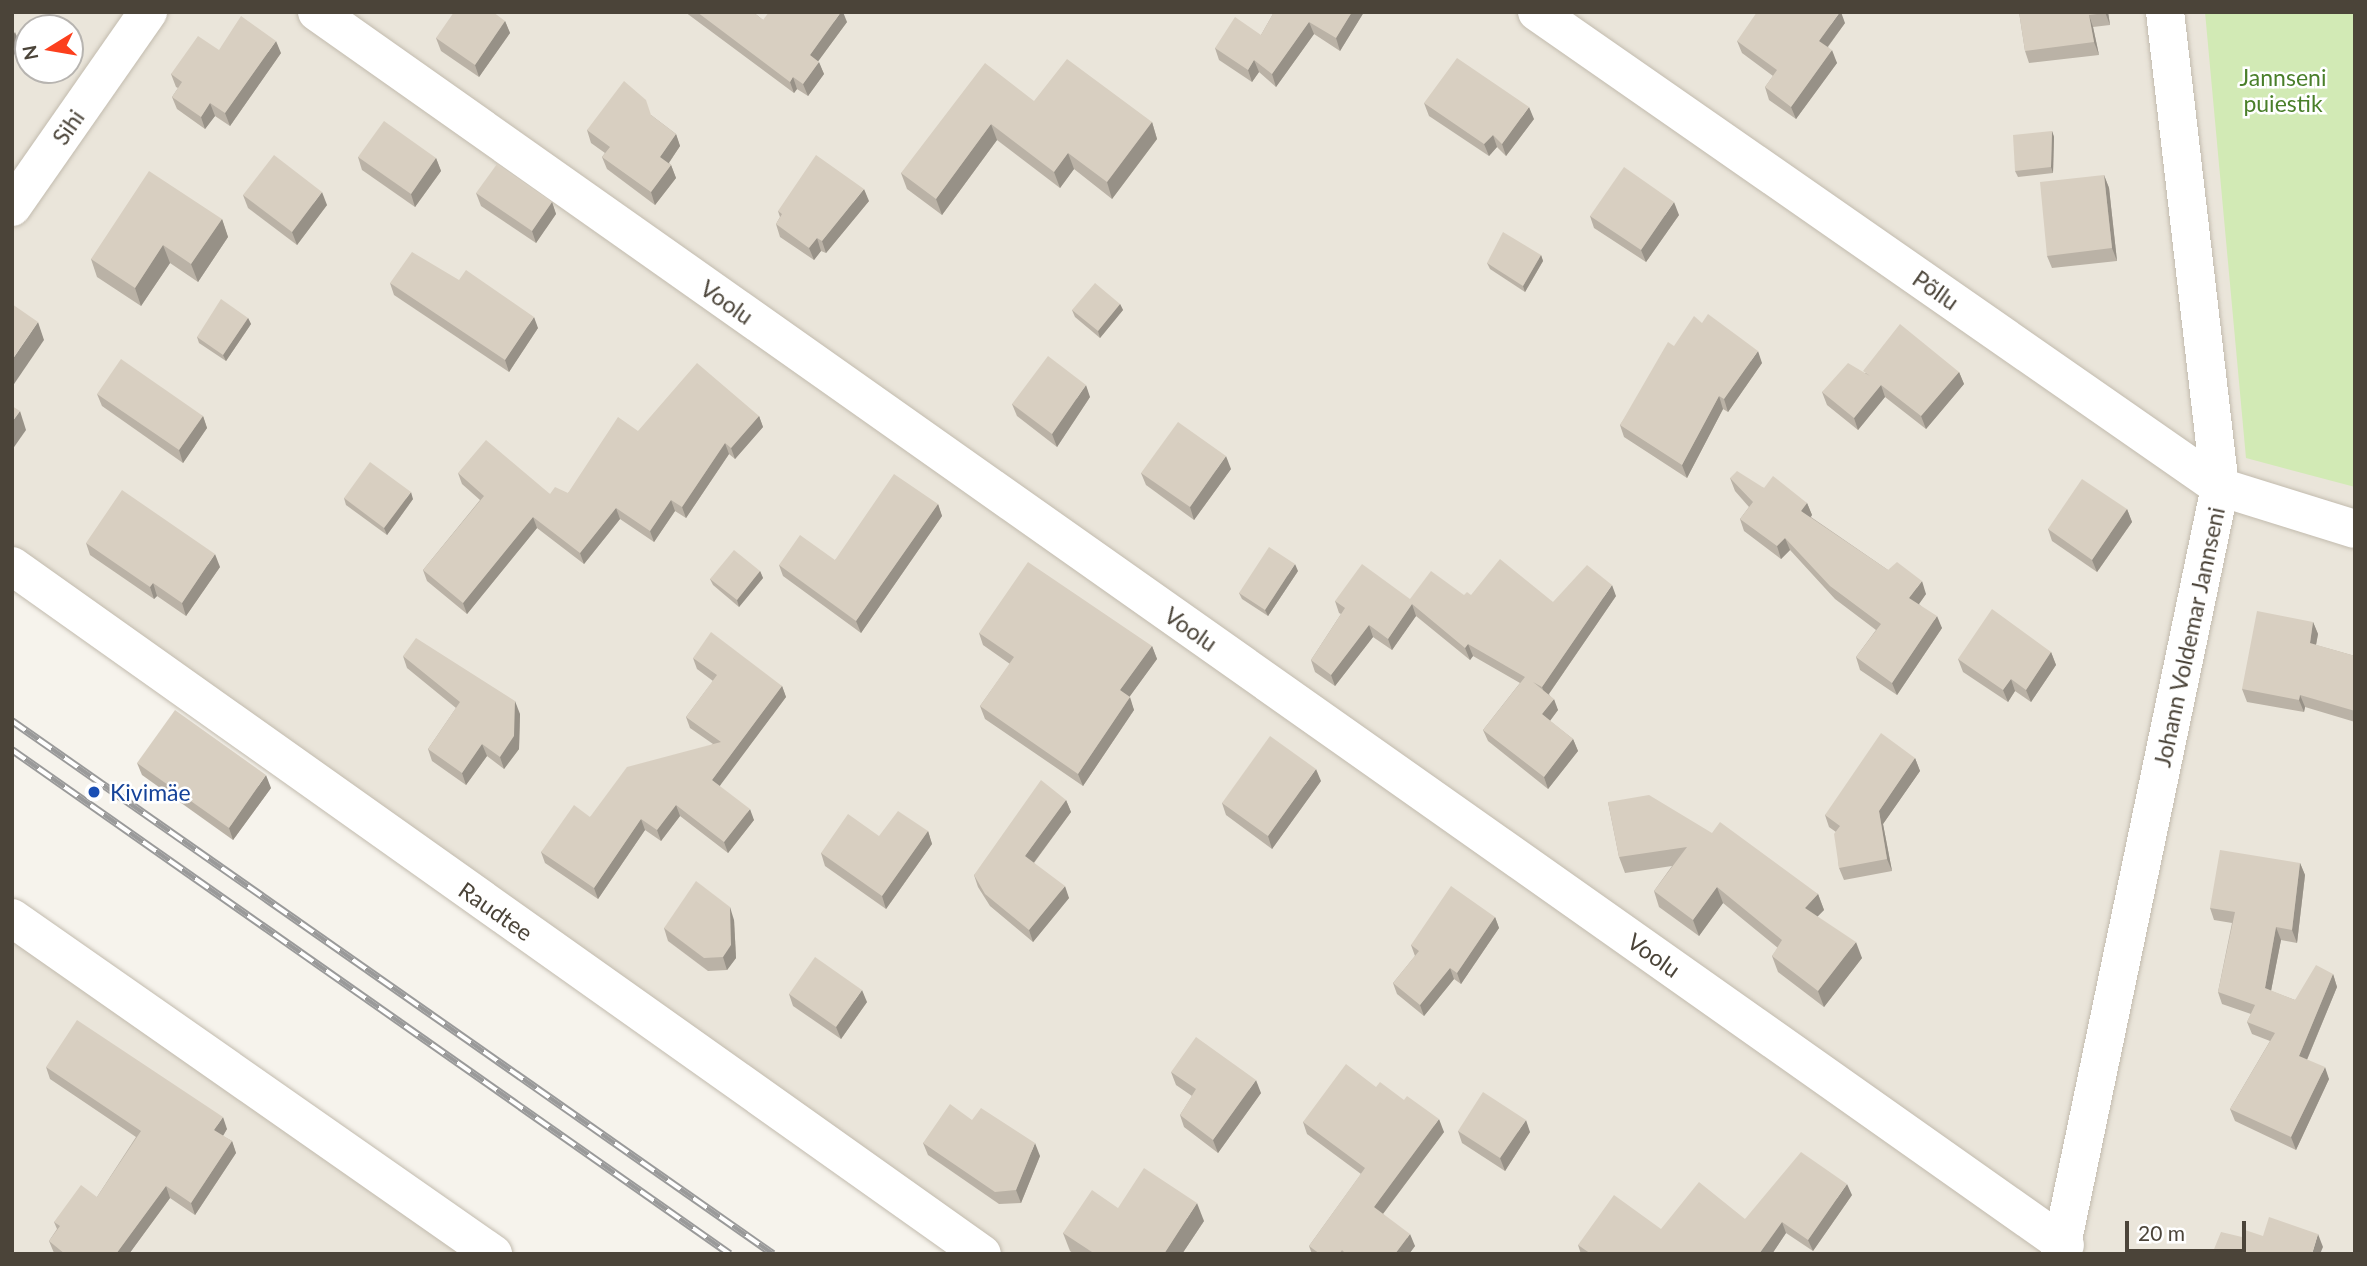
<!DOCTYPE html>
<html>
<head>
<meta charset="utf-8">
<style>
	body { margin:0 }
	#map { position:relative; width:2367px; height:1266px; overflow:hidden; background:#f6f3ec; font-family:Lato,sans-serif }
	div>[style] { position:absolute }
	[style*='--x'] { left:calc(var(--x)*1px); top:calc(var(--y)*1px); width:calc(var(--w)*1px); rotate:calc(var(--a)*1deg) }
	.residential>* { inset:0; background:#eae5da }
	.green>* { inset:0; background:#d2eab5 }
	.roads { filter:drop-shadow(0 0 2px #c2bbae) drop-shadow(0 0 2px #c2bbae) }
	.minor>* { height:38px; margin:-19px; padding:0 19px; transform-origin:19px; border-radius:19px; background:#fff }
	.rail>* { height:8px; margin-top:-4px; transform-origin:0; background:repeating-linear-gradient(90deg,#fff 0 16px,#9a9a9a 0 32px); box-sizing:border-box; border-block:2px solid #9a9a9a }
	.wall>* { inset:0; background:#bab2a6 }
	.shaded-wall>* { inset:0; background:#979187 }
	.building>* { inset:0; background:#d8cfc1 }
	.dots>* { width:19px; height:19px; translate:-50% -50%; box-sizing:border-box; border:4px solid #fff; border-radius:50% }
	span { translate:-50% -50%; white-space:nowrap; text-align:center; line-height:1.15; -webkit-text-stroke:5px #fff; paint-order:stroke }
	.park-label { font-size:23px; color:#4a7f2a }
	.street-label { font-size:23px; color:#4b4439 }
	.transit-label { font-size:23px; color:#164399 }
	.left { translate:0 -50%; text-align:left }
	.frame { position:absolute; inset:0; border:14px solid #4b4439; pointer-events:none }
	.north { position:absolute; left:14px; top:14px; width:70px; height:70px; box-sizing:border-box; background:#fff; border:2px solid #b7b4b0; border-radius:50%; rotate:259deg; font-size:19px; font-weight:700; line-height:28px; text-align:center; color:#4b4439 }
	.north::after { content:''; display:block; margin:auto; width:24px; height:32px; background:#fc3f1d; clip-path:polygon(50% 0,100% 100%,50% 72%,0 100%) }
	.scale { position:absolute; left:2125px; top:1221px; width:121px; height:32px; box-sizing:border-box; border:4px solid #4b4439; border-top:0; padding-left:9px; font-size:21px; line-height:24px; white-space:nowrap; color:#4b4439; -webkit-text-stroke:5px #fff; paint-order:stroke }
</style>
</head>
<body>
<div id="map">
	<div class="residential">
		<div style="clip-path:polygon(evenodd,12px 12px,2355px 12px,2355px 1254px,982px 1254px,12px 566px,12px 12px,28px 28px,70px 28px,70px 70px,28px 70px,28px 28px)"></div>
		<div style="clip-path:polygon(12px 918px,493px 1254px,12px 1254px)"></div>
	</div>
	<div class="green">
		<div style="clip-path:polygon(2205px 12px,2355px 12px,2355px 487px,2246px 458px)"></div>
	</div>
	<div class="roads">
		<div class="minor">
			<div style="--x:317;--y:12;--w:2139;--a:35.2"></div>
			<div style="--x:1537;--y:12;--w:832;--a:34.82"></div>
			<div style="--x:2220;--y:487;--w:141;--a:17.3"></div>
			<div style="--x:12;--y:207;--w:238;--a:-55.1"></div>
			<div style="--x:12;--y:566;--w:1189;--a:35.35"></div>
			<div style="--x:12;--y:918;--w:587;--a:34.94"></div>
			<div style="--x:2060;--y:1254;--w:784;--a:-78.22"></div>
			<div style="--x:2220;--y:487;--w:478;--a:-96.6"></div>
		</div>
	</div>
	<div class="rail">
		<div style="--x:12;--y:721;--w:929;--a:35.01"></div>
		<div style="--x:12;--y:750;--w:877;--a:35.07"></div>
	</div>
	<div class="wall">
		<div style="clip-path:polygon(685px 12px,753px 12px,763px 20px,847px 22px,818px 61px,824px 74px,808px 96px,797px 89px,794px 93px)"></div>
		<div style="clip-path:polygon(1274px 12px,1364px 12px,1340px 51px,1314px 34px,1276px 87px,1259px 72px,1252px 82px,1219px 60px,1215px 48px,1261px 35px)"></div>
		<div style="clip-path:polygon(2019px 12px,2108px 12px,2110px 25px,2093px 27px,2099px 55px,2029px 63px,2025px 51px)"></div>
		<div style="clip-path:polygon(505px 21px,510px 33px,479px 77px,441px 51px,436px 38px)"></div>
		<div style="clip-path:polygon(1845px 23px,1828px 47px,1837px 63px,1796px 119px,1769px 100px,1765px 87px,1773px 76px,1742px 53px,1737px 41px)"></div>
		<div style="clip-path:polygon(219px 50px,281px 53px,230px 126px,215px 116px,205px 129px,177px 109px,172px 97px,178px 88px,176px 87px,171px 74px)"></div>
		<div style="clip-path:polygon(1034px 101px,1152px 122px,1157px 139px,1112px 199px,1074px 169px,1060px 188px,997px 140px,942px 215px,907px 189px,901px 173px)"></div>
		<div style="clip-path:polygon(1424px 103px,1534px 119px,1506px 156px,1497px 147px,1489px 156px,1429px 116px)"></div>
		<div style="clip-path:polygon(651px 115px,676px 134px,680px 146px,669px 163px,671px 165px,676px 178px,655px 205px,607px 169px,602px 157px,605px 153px,591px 143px,587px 130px)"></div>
		<div style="clip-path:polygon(2052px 131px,2054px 137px,2053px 173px,2018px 177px,2015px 171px)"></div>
		<div style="clip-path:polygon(358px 157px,436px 158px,441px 171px,415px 207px,362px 170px)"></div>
		<div style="clip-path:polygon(2104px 175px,2109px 188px,2117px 261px,2052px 268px,2047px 256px)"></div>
		<div style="clip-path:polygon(476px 193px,552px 202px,556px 214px,536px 243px,481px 206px)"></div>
		<div style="clip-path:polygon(243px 195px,327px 205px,297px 245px,248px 208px)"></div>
		<div style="clip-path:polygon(869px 201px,826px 253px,821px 251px,814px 260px,780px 237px,776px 224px,780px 217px,778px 211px)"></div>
		<div style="clip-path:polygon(1679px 215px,1646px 262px,1594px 228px,1590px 216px)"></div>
		<div style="clip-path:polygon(222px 219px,228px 237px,198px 282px,170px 263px,141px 306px,97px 277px,91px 259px)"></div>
		<div style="clip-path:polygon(1541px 255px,1543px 261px,1525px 292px,1490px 269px,1487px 263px)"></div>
		<div style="clip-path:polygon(390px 283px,538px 328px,509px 372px,394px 295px)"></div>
		<div style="clip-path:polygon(1120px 304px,1123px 310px,1100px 338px,1075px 317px,1072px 310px)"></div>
		<div style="clip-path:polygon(248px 318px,251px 324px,226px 361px,199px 343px,197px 337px)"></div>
		<div style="clip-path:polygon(1674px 346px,1762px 363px,1728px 412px,1723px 409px,1687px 478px,1624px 437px,1620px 425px)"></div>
		<div style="clip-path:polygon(1959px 372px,1964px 384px,1926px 429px,1885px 397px,1858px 430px,1827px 405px,1822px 392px,1864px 373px)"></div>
		<div style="clip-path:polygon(97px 394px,203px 416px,207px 428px,183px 463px,102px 406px)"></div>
		<div style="clip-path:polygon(1090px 397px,1057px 447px,1017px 416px,1012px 404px)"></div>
		<div style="clip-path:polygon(759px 416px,763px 427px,735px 459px,729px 454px,686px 518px,675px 511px,654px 542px,620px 519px,584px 564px,537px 528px,467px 614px,427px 581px,423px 570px,480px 500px,462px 484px,458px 473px,550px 494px,568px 493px,638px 431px)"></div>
		<div style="clip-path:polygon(1231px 469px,1194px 520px,1146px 485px,1141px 473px)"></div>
		<div style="clip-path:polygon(1730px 478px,1764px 488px,1807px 503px,1812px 515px,1811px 517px,1888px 570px,1926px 594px,1919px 604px,1942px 628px,1897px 695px,1860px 670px,1856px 657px,1876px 630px,1835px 599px,1790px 550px,1781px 559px,1744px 531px,1740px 519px,1749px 507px,1735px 491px)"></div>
		<div style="clip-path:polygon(344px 498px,413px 499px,387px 535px,346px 505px)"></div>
		<div style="clip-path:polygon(938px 504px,942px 516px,861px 633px,783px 576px,779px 565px,835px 560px)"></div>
		<div style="clip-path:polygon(2127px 509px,2132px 522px,2097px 572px,2052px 541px,2048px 529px)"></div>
		<div style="clip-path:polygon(86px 543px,220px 567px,186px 616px,157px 596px,154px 599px,90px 555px)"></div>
		<div style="clip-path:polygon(760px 571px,763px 578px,739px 607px,713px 585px,710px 579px)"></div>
		<div style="clip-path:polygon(1298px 571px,1268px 616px,1242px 599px,1239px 593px)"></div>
		<div style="clip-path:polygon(1471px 595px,1553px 602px,1616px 596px,1549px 694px,1558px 710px,1550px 721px,1573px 739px,1578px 751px,1548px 789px,1488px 741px,1483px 730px,1520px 683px,1473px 656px,1470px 660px,1416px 616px,1392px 650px,1373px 637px,1335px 686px,1315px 672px,1311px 660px,1341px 614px,1339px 613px,1335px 601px,1410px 599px)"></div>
		<div style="clip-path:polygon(2313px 622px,2318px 634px,2316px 645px,2355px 656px,2355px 722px,2305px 707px,2304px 712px,2247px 702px,2242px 689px)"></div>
		<div style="clip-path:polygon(979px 633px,1152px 646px,1157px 659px,1129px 697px,1134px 710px,1083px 786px,985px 719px,980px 706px,1010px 664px,983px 645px)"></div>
		<div style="clip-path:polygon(2051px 652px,2056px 665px,2031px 702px,2015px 691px,2008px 702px,1963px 672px,1958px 659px)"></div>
		<div style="clip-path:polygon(403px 656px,520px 714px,519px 749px,504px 769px,487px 756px,466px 785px,432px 761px,428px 749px,456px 708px,407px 668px)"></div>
		<div style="clip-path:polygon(693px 658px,782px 686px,786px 697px,719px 786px,754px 820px,728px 853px,680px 816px,661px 841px,645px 830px,598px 899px,545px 863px,541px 852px,590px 817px,713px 744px,690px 728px,686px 717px,713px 681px,697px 669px)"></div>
		<div style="clip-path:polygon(1915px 758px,1920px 771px,1883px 824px,1892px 871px,1844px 880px,1839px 868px,1836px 832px,1829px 827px,1825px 815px)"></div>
		<div style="clip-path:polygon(137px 763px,271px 788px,233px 840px,142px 775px)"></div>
		<div style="clip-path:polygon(1321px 781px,1272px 849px,1226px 815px,1222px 803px)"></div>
		<div style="clip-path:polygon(1066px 800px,1071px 812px,1034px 863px,1069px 898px,1033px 942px,990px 906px,978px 887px,974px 875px)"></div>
		<div style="clip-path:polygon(1608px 802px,1818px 894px,1824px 910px,1817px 917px,1862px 958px,1824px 1007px,1778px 972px,1772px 956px,1778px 948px,1723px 903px,1699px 936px,1659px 907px,1654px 891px,1672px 866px,1625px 873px,1619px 857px)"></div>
		<div style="clip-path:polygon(928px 831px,932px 844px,886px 909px,825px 866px,821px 853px,879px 836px)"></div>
		<div style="clip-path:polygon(2300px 863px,2305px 875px,2297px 943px,2281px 940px,2271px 991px,2295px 1000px,2333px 974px,2337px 987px,2307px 1060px,2329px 1079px,2296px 1150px,2235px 1121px,2230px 1109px,2270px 1041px,2252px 1034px,2247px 1022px,2251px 1014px,2222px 1004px,2218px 992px,2232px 923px,2214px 920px,2210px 908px)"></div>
		<div style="clip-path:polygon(1495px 917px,1499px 928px,1461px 984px,1454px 979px,1424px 1016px,1397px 994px,1393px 983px,1415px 956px,1411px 945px)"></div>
		<div style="clip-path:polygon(734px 920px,736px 958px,727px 970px,708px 971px,668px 941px,664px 928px)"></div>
		<div style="clip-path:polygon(789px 994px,867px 1002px,841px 1039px,793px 1006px)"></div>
		<div style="clip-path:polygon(46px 1067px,227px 1129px,223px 1136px,232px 1141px,236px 1153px,195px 1215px,170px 1198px,129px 1254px,54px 1253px,49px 1241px,57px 1229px,54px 1222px,97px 1197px,136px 1137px,50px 1079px)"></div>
		<div style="clip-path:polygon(1171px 1072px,1261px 1093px,1218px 1153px,1184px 1127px,1180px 1115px,1192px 1096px,1176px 1085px)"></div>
		<div style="clip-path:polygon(1376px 1087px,1444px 1132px,1383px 1214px,1415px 1246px,1409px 1254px,1312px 1254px,1309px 1246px,1361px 1174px,1307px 1134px,1303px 1122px)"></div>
		<div style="clip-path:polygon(972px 1120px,1040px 1156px,1021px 1203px,999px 1204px,928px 1155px,923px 1143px)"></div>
		<div style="clip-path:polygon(1458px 1131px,1530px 1132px,1505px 1171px,1462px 1143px)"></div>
		<div style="clip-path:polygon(1852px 1195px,1813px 1251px,1786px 1233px,1772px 1254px,1581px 1254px,1578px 1245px,1661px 1229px,1745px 1219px)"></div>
		<div style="clip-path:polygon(1118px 1208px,1204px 1221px,1182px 1254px,1074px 1254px,1070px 1251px,1063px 1233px)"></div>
	</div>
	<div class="shaded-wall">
		<div style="clip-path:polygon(841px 12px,843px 12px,847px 22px,814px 67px,810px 55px)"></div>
		<div style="clip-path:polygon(1352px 12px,1364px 12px,1340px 51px,1336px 38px)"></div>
		<div style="clip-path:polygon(1840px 12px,1841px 12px,1845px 23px,1823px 53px,1819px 41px)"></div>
		<div style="clip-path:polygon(2105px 12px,2108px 12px,2110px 25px)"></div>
		<div style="clip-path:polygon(2089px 15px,2093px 27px,2099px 55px,2094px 42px)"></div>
		<div style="clip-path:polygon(505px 21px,510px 33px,479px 77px,475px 65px)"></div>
		<div style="clip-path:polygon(1309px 22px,1314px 34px,1276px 87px,1272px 74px)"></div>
		<div style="clip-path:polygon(15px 32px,20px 44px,12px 59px,12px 37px)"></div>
		<div style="clip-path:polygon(276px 41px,281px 53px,230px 126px,225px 113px)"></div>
		<div style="clip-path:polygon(1832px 50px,1837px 63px,1796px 119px,1791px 107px)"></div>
		<div style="clip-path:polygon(1254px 60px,1259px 72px,1252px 82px,1248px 70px)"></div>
		<div style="clip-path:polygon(819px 62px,824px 74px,808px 96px,803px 84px)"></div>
		<div style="clip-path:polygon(793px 77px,797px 89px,794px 93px,790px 82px)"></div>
		<div style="clip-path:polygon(210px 103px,215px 116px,205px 129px,201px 117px)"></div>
		<div style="clip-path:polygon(1529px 107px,1534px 119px,1506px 156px,1502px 144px)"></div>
		<div style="clip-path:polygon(1152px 122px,1157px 139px,1112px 199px,1107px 182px)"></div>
		<div style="clip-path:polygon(991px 124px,997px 140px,942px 215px,936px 199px)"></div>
		<div style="clip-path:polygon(2052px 131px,2054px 137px,2053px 173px,2051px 167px)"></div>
		<div style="clip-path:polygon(676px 134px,680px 146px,664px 170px,660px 157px)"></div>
		<div style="clip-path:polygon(1493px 135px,1497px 147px,1489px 156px,1484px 144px)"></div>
		<div style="clip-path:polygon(1068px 153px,1074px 169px,1060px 188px,1054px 172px)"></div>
		<div style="clip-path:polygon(436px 158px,441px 171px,415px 207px,411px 194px)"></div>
		<div style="clip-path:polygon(671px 165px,676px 178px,655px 205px,651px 192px)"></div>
		<div style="clip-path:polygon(2104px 175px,2109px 188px,2117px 261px,2112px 248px)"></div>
		<div style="clip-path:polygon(864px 189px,869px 201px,826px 253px,822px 241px)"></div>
		<div style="clip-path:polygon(322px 192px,327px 205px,297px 245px,292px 232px)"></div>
		<div style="clip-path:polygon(552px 202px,556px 214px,536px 243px,532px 231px)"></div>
		<div style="clip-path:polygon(1674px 202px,1679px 215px,1646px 262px,1641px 250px)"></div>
		<div style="clip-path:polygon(222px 219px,228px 237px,198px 282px,191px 264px)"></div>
		<div style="clip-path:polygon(817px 238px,821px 251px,814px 260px,809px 248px)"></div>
		<div style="clip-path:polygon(163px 245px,170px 263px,141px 306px,135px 288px)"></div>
		<div style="clip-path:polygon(1541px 255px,1543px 261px,1525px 292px,1523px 286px)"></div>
		<div style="clip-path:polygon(1120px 304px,1123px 310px,1100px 338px,1098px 331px)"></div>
		<div style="clip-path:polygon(534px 317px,538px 328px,509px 372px,505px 360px)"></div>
		<div style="clip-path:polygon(248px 318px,251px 324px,226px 361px,223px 355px)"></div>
		<div style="clip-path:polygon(38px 322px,44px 340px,12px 387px,12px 360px)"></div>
		<div style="clip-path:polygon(1758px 351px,1762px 363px,1728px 412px,1724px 399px)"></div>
		<div style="clip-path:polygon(1959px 372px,1964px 384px,1926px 429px,1921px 416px)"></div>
		<div style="clip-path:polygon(1086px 385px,1090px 397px,1057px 447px,1052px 434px)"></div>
		<div style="clip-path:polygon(1881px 385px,1885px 397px,1858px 430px,1854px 418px)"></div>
		<div style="clip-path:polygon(1719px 396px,1723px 409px,1687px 478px,1682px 465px)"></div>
		<div style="clip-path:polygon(20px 411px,26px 430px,12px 450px,12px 422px)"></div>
		<div style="clip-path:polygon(203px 416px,207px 428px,183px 463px,179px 450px)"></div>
		<div style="clip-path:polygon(759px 416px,763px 427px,735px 459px,731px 448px)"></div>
		<div style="clip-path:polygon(725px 443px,729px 454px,686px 518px,682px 507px)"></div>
		<div style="clip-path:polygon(1226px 456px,1231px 469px,1194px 520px,1190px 507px)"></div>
		<div style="clip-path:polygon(411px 492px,413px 499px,387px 535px,384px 528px)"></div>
		<div style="clip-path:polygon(671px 500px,675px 511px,654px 542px,650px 531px)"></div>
		<div style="clip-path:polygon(1807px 503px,1812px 515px,1806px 523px,1801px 511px)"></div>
		<div style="clip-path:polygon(938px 504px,942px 516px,861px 633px,856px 621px)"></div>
		<div style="clip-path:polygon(616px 508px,620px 519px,584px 564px,580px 553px)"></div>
		<div style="clip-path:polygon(2127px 509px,2132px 522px,2097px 572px,2092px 560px)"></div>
		<div style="clip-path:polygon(533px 517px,537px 528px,467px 614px,463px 603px)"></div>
		<div style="clip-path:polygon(1785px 538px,1790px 550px,1781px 559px,1777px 546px)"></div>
		<div style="clip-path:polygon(215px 554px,220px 567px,186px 616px,182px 603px)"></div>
		<div style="clip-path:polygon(1295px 564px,1298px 571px,1268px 616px,1265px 610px)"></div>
		<div style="clip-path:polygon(760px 571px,763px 578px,739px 607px,737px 600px)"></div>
		<div style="clip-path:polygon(1922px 581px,1926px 594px,1914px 611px,1909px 598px)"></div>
		<div style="clip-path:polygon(153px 583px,157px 596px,154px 599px,150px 587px)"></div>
		<div style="clip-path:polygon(1612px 585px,1616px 596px,1546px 698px,1542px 687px)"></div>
		<div style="clip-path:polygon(1412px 604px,1416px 616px,1392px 650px,1388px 639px)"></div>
		<div style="clip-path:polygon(1937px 616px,1942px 628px,1897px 695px,1892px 683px)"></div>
		<div style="clip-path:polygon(2313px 622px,2318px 634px,2314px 655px,2310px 643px)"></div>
		<div style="clip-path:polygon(1369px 625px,1373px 637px,1335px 686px,1331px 675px)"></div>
		<div style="clip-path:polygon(1468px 644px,1473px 656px,1470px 660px,1465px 648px)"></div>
		<div style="clip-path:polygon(1152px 646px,1157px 659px,1125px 703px,1120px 690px)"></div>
		<div style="clip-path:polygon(2051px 652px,2056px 665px,2031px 702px,2026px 690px)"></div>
		<div style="clip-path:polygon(2011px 679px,2015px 691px,2008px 702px,2003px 690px)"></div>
		<div style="clip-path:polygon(782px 686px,786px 697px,716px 791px,712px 780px)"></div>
		<div style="clip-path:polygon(2300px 695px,2305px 707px,2304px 712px,2299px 700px)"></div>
		<div style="clip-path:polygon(1130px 697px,1134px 710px,1083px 786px,1078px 774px)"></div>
		<div style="clip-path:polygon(1554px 699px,1558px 710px,1546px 726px,1542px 714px)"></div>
		<div style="clip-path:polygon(515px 701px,520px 714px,519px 749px,504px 769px,500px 757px)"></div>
		<div style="clip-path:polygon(1573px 739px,1578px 751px,1548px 789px,1544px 777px)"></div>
		<div style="clip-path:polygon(482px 744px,487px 756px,466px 785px,462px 773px)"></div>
		<div style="clip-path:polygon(1915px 758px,1920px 771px,1883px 824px,1892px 871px,1887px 859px,1879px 811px)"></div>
		<div style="clip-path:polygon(1316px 769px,1321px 781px,1272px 849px,1268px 836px)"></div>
		<div style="clip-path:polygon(266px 775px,271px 788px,233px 840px,229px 828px)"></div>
		<div style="clip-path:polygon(1066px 800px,1071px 812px,1029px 869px,1025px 856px)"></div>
		<div style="clip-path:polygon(676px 805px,680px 816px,661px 841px,657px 830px)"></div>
		<div style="clip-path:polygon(750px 809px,754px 820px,728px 853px,724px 842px)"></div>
		<div style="clip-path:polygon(641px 819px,645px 830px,598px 899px,594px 888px)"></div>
		<div style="clip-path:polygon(928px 831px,932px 844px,886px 909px,882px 896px)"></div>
		<div style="clip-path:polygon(2300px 863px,2305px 875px,2297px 943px,2292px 930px)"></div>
		<div style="clip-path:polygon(1065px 886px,1069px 898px,1033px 942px,1029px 930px)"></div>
		<div style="clip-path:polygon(1717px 887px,1723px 903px,1699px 936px,1693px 920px)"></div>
		<div style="clip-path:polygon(1818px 894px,1824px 910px,1810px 924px,1805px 908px)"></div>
		<div style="clip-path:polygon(730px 907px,734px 920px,736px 958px,727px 970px,723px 957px)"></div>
		<div style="clip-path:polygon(1495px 917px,1499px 928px,1461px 984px,1457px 973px)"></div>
		<div style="clip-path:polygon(2276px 927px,2281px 940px,2269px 1001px,2265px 988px)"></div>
		<div style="clip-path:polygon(1856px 942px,1862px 958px,1824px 1007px,1818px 991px)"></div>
		<div style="clip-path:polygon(1450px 968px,1454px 979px,1424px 1016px,1420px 1005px)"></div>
		<div style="clip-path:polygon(2333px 974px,2337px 987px,2303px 1069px,2299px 1056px)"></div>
		<div style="clip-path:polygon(862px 990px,867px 1002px,841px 1039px,836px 1027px)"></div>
		<div style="clip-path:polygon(2325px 1067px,2329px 1079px,2296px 1150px,2291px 1137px)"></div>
		<div style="clip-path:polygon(1256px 1080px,1261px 1093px,1218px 1153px,1213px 1140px)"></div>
		<div style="clip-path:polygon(223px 1117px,227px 1129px,219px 1142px,214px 1130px)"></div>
		<div style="clip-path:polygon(1439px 1119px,1444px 1132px,1379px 1219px,1374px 1207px)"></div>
		<div style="clip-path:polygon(1526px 1120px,1530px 1132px,1505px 1171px,1500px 1158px)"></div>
		<div style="clip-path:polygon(232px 1141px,236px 1153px,195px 1215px,191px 1203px)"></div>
		<div style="clip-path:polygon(1035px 1143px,1040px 1156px,1021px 1203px,1016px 1190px)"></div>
		<div style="clip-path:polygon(1847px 1184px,1852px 1195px,1813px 1251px,1808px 1240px)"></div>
		<div style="clip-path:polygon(166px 1186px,170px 1198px,129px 1254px,116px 1254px)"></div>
		<div style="clip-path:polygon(1197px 1203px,1204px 1221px,1182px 1254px,1164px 1254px)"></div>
		<div style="clip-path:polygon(1782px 1222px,1786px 1233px,1772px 1254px,1759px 1254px)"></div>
		<div style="clip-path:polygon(1410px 1234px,1415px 1246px,1409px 1254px,1395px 1254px)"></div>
		<div style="clip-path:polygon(2318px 1234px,2323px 1247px,2320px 1254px,2312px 1254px)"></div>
	</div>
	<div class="building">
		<div style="clip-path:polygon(454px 12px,493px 12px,505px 21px,475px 65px,436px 38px)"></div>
		<div style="clip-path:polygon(697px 12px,753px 12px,763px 20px,769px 12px,841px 12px,810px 55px,819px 62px,803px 84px,793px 77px,790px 82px)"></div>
		<div style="clip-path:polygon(1274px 12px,1352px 12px,1336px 38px,1309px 22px,1272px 74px,1254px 60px,1248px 70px,1215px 48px,1235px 17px,1261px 35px)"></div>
		<div style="clip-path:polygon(1757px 12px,1840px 12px,1819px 41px,1832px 50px,1791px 107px,1765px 87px,1777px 70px,1737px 41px)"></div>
		<div style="clip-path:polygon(2019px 12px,2105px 12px,2105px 13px,2089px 15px,2094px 42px,2025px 51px)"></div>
		<div style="clip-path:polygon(241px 16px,276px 41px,225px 113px,210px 103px,201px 117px,172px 97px,182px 82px,171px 74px,198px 36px,219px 50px)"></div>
		<div style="clip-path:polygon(1457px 58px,1529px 107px,1502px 144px,1493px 135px,1484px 144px,1424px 103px)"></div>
		<div style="clip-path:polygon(1067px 59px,1152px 122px,1107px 182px,1068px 153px,1054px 172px,991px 124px,936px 199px,901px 173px,985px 63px,1034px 101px)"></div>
		<div style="clip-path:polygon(624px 81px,646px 100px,651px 115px,676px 134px,660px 157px,671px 165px,651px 192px,602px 157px,610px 147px,587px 130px)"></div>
		<div style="clip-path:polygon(384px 121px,436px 158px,411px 194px,358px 157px)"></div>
		<div style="clip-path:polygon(2052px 131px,2051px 167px,2015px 171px,2013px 135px)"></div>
		<div style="clip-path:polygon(274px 155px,322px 192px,292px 232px,243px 195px)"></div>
		<div style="clip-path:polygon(816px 155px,864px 189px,822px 241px,817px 238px,809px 248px,776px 224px,782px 214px,778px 211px)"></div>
		<div style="clip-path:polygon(497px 164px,552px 202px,532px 231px,476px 193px)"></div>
		<div style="clip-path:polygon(1624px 167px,1674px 202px,1641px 250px,1590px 216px)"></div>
		<div style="clip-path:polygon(149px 171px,222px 219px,191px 264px,163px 245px,135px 288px,91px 259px)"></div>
		<div style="clip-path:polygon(2104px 175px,2112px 248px,2047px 256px,2040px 182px)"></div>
		<div style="clip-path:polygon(1503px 232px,1541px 255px,1523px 286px,1487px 263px)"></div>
		<div style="clip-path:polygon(412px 252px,459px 280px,466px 270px,534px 317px,505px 360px,390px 283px)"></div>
		<div style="clip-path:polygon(1095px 283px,1120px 304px,1098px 331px,1072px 310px)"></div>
		<div style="clip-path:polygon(221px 299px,248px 318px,223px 355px,197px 337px)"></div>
		<div style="clip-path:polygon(12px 304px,38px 322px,12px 360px)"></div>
		<div style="clip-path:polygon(1708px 314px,1758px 351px,1724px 399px,1719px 396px,1682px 465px,1620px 425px,1668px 342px,1674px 346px,1694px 316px,1702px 323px)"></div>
		<div style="clip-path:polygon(1900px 324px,1959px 372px,1921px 416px,1881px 385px,1854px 418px,1822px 392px,1848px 363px,1870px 376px,1863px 371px)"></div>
		<div style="clip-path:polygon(1048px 356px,1086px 385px,1052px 434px,1012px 404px)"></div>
		<div style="clip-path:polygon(121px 359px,203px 416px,179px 450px,97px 394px)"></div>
		<div style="clip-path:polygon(697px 363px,759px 416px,731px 448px,725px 443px,682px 507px,671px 500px,650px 531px,616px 508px,580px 553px,533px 517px,463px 603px,423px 570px,484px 496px,458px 473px,486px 440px,550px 494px,555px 487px,568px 493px,618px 417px,638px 431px)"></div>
		<div style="clip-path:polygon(12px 406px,20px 411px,12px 422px)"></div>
		<div style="clip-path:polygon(1178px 422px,1226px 456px,1190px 507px,1141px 473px)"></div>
		<div style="clip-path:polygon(370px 462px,411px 492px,384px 528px,344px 498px)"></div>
		<div style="clip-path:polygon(1737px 471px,1764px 488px,1773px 476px,1807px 503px,1801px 511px,1888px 570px,1897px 562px,1922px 581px,1909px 598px,1937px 616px,1892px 683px,1856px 657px,1881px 624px,1830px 586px,1785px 538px,1777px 546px,1740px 519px,1753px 502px,1730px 478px)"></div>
		<div style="clip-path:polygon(894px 474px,938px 504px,856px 621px,779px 565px,800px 535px,835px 560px)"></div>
		<div style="clip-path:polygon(2082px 479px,2127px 509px,2092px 560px,2048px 529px)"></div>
		<div style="clip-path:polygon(122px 490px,215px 554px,182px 603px,153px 583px,150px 587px,86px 543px)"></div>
		<div style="clip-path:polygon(1269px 547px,1295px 564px,1265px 610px,1239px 593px)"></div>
		<div style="clip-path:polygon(734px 550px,760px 571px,737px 600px,710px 579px)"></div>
		<div style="clip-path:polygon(1500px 559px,1553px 602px,1587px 565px,1612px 585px,1542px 687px,1533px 682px,1554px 699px,1542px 714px,1573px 739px,1544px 777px,1483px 730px,1525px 677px,1468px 644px,1465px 648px,1412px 604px,1388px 639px,1369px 625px,1331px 675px,1311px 660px,1345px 608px,1335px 601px,1362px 564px,1410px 599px,1431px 571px,1464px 595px,1467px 592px,1471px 595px)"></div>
		<div style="clip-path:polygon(1028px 562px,1152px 646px,1120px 690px,1130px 697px,1078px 774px,980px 706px,1014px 657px,979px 633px)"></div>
		<div style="clip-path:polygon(1992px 609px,2051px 652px,2026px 690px,2011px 679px,2003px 690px,1958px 659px)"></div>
		<div style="clip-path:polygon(2257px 611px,2313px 622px,2310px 643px,2355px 656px,2355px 711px,2300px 695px,2299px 700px,2242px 689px)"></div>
		<div style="clip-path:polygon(711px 632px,782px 686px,712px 780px,750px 809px,724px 842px,676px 805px,657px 830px,641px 819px,594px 888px,541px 852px,574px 805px,590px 817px,627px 767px,721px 742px,686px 717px,717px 675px,693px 658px)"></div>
		<div style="clip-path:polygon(416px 638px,515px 701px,514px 736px,500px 757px,482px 744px,462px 773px,428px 749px,460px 702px,403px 656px)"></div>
		<div style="clip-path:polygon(175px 710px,266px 775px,229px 828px,137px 763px)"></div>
		<div style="clip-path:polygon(1881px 733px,1915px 758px,1879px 811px,1887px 859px,1839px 868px,1834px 834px,1840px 826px,1825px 815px)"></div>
		<div style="clip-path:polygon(1270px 736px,1316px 769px,1268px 836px,1222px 803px)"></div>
		<div style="clip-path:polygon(1041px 780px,1066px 800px,1025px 856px,1065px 886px,1029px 930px,985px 894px,974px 875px)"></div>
		<div style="clip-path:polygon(1649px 795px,1712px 833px,1720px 822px,1818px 894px,1805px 908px,1856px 942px,1818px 991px,1772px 956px,1782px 940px,1717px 887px,1693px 920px,1654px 891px,1687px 847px,1619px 857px,1608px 802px)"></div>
		<div style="clip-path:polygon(898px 811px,928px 831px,882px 896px,821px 853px,848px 814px,879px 836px)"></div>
		<div style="clip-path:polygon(2220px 850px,2300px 863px,2292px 930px,2276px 927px,2265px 988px,2295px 1000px,2316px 965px,2333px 974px,2299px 1056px,2325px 1067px,2291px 1137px,2230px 1109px,2275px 1033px,2247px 1022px,2255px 1005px,2218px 992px,2235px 912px,2210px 908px)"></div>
		<div style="clip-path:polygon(696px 881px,730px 907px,731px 945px,723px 957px,704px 958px,664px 928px)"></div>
		<div style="clip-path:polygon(1451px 886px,1495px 917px,1457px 973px,1450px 968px,1420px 1005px,1393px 983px,1419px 951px,1411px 945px)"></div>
		<div style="clip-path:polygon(815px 957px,862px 990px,836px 1027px,789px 994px)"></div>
		<div style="clip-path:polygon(77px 1020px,223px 1117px,214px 1130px,232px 1141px,191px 1203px,166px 1186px,116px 1254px,65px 1254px,49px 1241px,60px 1226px,54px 1222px,81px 1185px,97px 1197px,141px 1131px,46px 1067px)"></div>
		<div style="clip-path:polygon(1196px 1037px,1256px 1080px,1213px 1140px,1180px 1115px,1196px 1089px,1171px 1072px)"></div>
		<div style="clip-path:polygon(1346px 1064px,1376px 1087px,1380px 1082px,1404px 1100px,1407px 1096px,1439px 1119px,1374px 1207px,1410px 1234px,1395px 1254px,1346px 1254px,1342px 1250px,1339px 1254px,1320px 1254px,1309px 1246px,1365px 1168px,1303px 1122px)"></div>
		<div style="clip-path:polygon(1483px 1092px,1526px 1120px,1500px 1158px,1458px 1131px)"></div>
		<div style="clip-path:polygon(950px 1104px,972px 1120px,981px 1108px,1035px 1143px,1016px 1190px,995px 1192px,923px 1143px)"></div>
		<div style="clip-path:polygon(1801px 1152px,1847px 1184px,1808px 1240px,1782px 1222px,1759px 1254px,1591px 1254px,1578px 1245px,1614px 1195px,1661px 1229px,1699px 1182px,1745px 1219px)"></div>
		<div style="clip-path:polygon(1144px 1168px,1197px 1203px,1164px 1254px,1095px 1254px,1063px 1233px,1092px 1190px,1118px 1208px)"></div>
		<div style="clip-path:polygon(2269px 1217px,2318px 1234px,2312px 1254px,2212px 1254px,2221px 1232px,2242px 1237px,2245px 1230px,2263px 1236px)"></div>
	</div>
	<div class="dots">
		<div style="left:94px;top:792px;background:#1a4fb4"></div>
	</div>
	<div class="park-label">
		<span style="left:2283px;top:90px">Jannseni<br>puiestik</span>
	</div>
	<div class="street-label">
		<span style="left:68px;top:127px;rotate:-55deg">Sihi</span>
		<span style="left:1936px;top:290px;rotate:35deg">Põllu</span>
		<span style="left:727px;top:302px;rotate:35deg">Voolu</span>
		<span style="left:1191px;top:629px;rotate:35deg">Voolu</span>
		<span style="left:2189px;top:637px;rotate:-78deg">Johann Voldemar Jannseni</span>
		<span style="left:496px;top:911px;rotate:35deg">Raudtee</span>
		<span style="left:1654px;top:955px;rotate:35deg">Voolu</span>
	</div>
	<div class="transit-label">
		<span class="left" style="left:110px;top:792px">Kivimäe</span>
	</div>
	<div class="frame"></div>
	<div class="north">N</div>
	<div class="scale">20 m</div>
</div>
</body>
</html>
